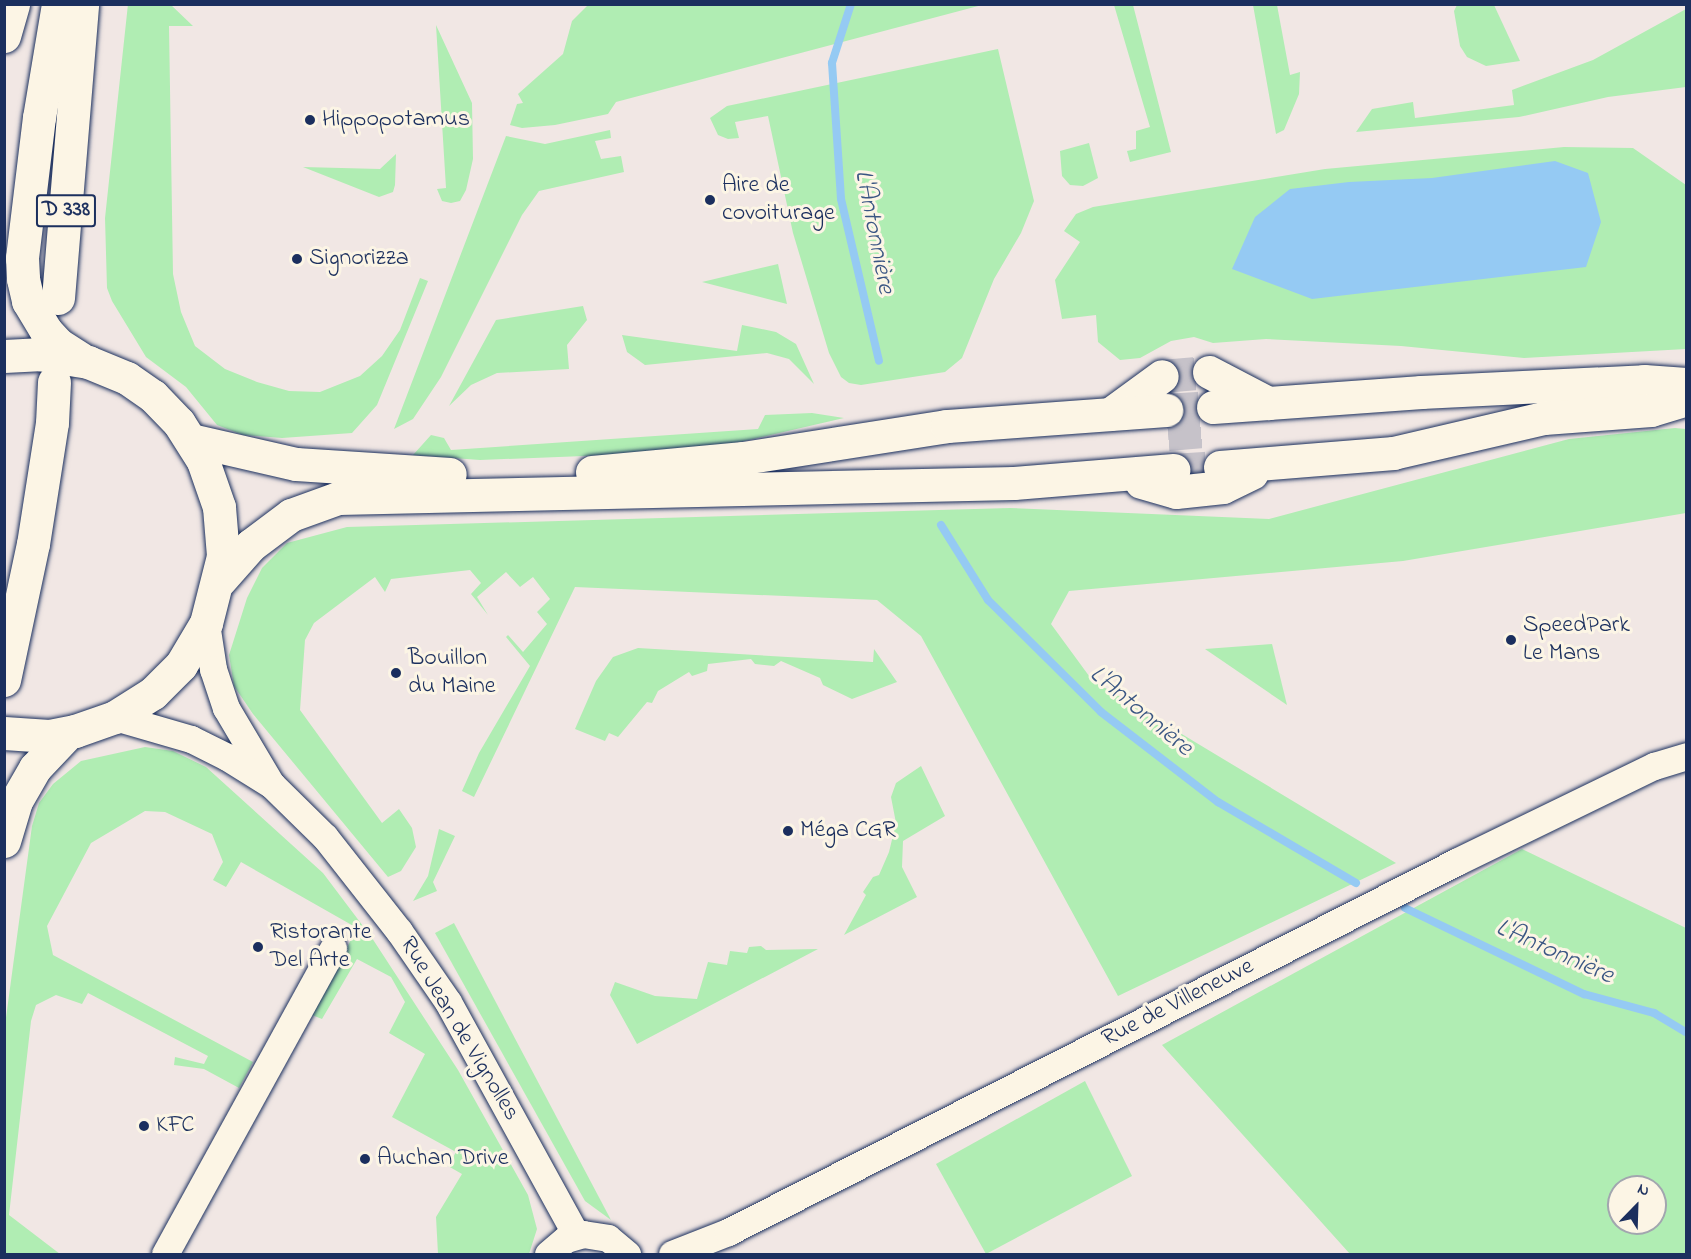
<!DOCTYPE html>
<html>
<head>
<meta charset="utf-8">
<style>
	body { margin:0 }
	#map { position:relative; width:1691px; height:1259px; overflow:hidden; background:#f1e7e4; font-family:"Indie Flower",sans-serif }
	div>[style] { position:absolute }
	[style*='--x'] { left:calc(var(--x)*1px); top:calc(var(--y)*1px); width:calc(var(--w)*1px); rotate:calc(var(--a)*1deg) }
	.green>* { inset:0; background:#b0edb3 }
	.water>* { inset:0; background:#95caf3 }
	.stream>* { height:8px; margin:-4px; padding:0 4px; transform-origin:4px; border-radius:4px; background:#95caf3 }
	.highway-tunnel>* { height:33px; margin-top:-16.5px; transform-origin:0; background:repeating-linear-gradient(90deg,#c6c2c9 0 33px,transparent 0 49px) }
	.roads { filter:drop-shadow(0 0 2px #1b2f5e) drop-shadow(0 0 2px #1b2f5e) }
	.minor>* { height:27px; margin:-13.5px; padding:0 13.5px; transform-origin:13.5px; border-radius:13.5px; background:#fcf5e5 }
	.major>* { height:33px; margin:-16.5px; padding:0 16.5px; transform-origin:16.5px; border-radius:16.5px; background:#fcf5e5 }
	.highway>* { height:33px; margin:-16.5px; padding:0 16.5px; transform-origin:16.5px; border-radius:16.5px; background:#fcf5e5 }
	.dots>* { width:16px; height:16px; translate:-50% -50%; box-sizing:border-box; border:3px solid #fcf5e5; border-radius:50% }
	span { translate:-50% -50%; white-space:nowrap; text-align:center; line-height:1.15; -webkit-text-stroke:6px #fcf5e5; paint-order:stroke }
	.shield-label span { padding:2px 4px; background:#fcf5e5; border:2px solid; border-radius:4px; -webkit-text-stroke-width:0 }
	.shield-label { font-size:22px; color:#1b2f5e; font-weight:700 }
	.poi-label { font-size:24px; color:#1b2f5e }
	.left { translate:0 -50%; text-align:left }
	.street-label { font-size:24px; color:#1b2f5e }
	.water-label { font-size:26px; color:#3a5683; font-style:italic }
	.frame { position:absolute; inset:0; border:6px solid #1b2f5e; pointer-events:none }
	.north { position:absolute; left:1607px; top:1175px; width:60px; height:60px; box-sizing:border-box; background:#fcf5e5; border:2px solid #a2a6af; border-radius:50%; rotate:23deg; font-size:16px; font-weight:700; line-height:24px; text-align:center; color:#1b2f5e }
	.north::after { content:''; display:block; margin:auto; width:21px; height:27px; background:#1b2f5e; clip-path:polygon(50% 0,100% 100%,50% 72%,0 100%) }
</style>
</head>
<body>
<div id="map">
	<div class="green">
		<div style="clip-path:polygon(128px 4px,171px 5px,193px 26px,169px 26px,173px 274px,181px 312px,195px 346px,225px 369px,257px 382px,289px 391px,320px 392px,360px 376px,382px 356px,400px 330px,420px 278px,428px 281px,377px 405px,352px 433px,282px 438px,243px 435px,217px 425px,186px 387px,146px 357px,112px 301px,107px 288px,105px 218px)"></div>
		<div style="clip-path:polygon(588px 5px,588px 4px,982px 5px,616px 102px,608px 114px,555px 125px,522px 128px,510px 125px,517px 104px,523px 103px,518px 94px,563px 54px,572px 21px)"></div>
		<div style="clip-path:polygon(1114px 5px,1133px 5px,1171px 152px,1130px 162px,1127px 151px,1136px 149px,1136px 131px,1150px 127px)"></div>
		<div style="clip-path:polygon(1253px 5px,1277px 5px,1290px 75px,1300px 72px,1299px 94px,1284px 130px,1276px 134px)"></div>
		<div style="clip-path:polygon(1457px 5px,1494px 5px,1520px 61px,1486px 66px,1467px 57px,1460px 46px,1454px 11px)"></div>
		<div style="clip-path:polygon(1686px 9px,1686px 87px,1608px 97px,1519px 117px,1356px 132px,1372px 109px,1413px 102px,1415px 118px,1514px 105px,1512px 90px,1593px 60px)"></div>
		<div style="clip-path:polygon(436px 25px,472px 103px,473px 159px,466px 190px,460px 201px,451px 203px,442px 201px,437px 189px,446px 188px)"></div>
		<div style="clip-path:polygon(998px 49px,1034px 201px,1021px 233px,994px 279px,962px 358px,945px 372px,861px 385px,849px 383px,841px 377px,829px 353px,793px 233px,768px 116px,735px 122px,739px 138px,728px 139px,718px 135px,710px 118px,727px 106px)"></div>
		<div style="clip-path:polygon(610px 130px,611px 138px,595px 141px,601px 159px,621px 156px,624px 172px,539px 191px,522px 215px,441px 377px,413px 419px,394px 429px,506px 136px,545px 144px)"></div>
		<div style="clip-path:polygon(1089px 143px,1098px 178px,1083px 186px,1070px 185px,1062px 176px,1060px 151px)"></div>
		<div style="clip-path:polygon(1564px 147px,1633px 148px,1686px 185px,1686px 349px,1524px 358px,1401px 346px,1266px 339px,1213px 343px,1194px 337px,1171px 341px,1140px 358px,1120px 360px,1098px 342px,1096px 315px,1062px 319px,1055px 280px,1080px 242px,1064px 231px,1076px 214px,1093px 207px,1325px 169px)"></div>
		<div style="clip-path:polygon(396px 154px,395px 185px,393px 192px,379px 197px,303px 167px,380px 169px)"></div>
		<div style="clip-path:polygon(778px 264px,787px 304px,702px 282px)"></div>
		<div style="clip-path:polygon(583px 306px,587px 320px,567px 345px,569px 369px,497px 373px,471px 385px,449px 406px,496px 320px)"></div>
		<div style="clip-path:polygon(742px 325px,776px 332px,796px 344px,814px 384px,789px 359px,767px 353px,645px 365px,627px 352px,622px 335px,737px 351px)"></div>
		<div style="clip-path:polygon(812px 413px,844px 418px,736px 443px,660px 453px,480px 460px,413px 455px,431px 435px,444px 438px,451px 450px,758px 429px,765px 415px)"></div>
		<div style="clip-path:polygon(1675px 428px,1686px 429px,1686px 513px,1403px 561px,1069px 591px,1051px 624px,1092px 680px,1396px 863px,1118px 996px,921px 636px,877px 600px,575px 587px,474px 797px,462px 791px,479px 753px,530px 666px,506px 637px,508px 635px,523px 652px,547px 624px,537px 612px,550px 599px,533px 577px,520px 587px,506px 572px,477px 597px,488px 615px,471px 594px,481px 583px,470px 570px,391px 579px,385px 592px,375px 577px,314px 623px,305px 640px,300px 710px,382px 823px,399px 809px,412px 828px,416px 847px,401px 871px,388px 877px,253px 714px,234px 686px,229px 655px,247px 598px,262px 568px,287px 543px,347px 527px,1010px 508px,1269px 519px,1569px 439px)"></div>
		<div style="clip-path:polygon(1272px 644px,1287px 705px,1205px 649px)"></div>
		<div style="clip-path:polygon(638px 648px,873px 662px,874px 649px,897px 682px,852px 699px,823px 685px,820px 678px,781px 661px,774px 666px,755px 664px,751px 659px,708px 664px,707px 671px,692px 676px,689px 672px,658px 691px,652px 703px,647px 702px,618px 737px,609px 733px,605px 741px,575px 729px,596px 681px,613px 657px)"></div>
		<div style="clip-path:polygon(145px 747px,173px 751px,206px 767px,323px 873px,372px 938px,458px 1070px,528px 1195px,537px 1229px,529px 1254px,438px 1254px,436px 1217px,462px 1174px,448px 1166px,456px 1152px,392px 1117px,425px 1054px,389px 1033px,405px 1002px,391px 977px,357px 959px,322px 1019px,312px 1015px,357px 928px,241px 862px,226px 887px,213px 880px,223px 862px,212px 834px,165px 812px,145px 811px,91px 843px,47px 926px,53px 955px,253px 1062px,239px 1088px,204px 1069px,174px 1065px,175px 1057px,204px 1064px,208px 1056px,88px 993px,82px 1004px,56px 995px,36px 1005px,31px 1021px,9px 1215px,60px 1254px,5px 1254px,5px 1025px,32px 826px,39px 803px,53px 784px,81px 761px)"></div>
		<div style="clip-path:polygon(921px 766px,945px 816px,903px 841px,902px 867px,917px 897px,844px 935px,866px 895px,863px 892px,873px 877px,879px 875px,889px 852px,896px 823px,891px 797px,896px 783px)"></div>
		<div style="clip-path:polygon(439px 829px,455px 836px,433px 882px,437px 891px,413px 901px,428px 876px)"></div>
		<div style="clip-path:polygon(evenodd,1522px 849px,1686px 928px,1686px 1254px,1350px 1254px,1162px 1045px,1522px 849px,1619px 1187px,1655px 1187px,1655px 1223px,1619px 1223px,1619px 1187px)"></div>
		<div style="clip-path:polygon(454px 923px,611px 1220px,585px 1201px,435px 933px)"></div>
		<div style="clip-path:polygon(761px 946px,766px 950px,818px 949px,637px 1044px,610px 995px,615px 982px,655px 996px,697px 999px,708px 962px,727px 965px,730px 951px,747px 953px,749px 947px)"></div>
		<div style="clip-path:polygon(1085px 1081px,1132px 1176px,986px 1254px,936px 1164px)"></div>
	</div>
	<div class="water">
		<div style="clip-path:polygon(1555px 161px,1588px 173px,1601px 222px,1586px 267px,1312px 299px,1232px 269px,1255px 217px,1290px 189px,1349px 182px,1432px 178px)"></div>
	</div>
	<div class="stream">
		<div style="--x:851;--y:4;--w:62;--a:107.9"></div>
		<div style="--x:832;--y:63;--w:136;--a:86.2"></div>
		<div style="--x:841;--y:199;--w:166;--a:76.8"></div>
		<div style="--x:941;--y:525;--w:89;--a:57.9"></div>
		<div style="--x:988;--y:600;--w:159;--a:44.7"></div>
		<div style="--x:1101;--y:712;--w:148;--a:37.6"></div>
		<div style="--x:1218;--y:802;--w:160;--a:30.4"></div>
		<div style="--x:1405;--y:908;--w:199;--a:25.7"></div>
		<div style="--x:1584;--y:994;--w:73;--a:15.2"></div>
		<div style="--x:1654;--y:1013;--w:37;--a:31"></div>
	</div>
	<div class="highway-tunnel">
		<div style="--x:1162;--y:376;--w:47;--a:-4.9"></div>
		<div style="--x:1166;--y:410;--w:47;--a:-3.7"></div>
		<div style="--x:1168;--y:434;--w:47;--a:-4.9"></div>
		<div style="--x:1173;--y:470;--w:47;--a:-3.7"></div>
	</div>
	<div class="roads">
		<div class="minor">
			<div style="--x:206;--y:623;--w:47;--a:81.3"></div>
			<div style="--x:213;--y:669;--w:41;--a:71.6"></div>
			<div style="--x:226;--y:708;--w:88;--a:59.4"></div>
			<div style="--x:115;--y:717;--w:79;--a:16.1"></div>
			<div style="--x:191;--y:739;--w:40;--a:26.6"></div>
			<div style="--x:227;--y:757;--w:53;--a:31.9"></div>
			<div style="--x:272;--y:785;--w:74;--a:44.5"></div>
			<div style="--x:325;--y:837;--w:120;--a:51.8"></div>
			<div style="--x:399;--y:931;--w:86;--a:55.4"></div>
			<div style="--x:448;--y:1002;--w:266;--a:61.2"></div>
			<div style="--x:165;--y:1254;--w:349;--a:-61.2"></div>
			<div style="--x:548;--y:1254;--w:23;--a:-40"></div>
			<div style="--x:566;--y:1239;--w:18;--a:-16"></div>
			<div style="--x:583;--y:1234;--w:25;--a:9"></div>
			<div style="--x:608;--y:1238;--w:25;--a:40"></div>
			<div style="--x:672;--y:1254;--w:60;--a:-21.4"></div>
			<div style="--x:728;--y:1232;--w:817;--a:-26.94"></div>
			<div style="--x:1456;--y:862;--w:220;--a:-25.9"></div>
			<div style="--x:1654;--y:766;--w:34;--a:-17"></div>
		</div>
		<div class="major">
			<div style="--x:58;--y:4;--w:115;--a:99.5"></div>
			<div style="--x:39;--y:117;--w:142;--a:96.9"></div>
			<div style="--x:22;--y:258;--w:21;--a:87"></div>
			<div style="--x:23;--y:279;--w:23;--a:77"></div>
			<div style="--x:28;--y:301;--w:35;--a:59"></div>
			<div style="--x:46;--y:331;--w:18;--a:47"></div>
			<div style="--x:58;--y:344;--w:27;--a:33"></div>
			<div style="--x:4;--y:36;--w:33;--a:-74"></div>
			<div style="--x:58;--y:298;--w:295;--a:-85.3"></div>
			<div style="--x:4;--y:356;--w:34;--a:-3"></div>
			<div style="--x:38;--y:354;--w:51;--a:9.1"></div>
			<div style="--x:88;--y:362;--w:42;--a:22.3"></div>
			<div style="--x:127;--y:378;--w:32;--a:35"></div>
			<div style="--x:153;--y:396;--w:37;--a:46"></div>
			<div style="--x:179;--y:423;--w:45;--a:57.7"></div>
			<div style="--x:203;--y:461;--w:49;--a:70.8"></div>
			<div style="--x:219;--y:507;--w:49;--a:85.3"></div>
			<div style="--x:223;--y:556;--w:69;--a:104.2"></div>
			<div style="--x:206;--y:623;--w:49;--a:120.8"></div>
			<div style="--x:181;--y:665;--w:40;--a:135"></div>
			<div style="--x:153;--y:693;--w:45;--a:147.7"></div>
			<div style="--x:115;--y:717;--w:42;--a:160.7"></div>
			<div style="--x:75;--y:731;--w:26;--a:169"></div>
			<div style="--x:49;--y:736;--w:45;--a:-176.2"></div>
			<div style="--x:4;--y:680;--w:139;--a:-78"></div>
			<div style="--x:33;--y:544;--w:122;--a:-81.1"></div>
			<div style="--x:52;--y:423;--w:41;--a:-87.2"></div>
		</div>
		<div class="highway">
			<div style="--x:1209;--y:372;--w:67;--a:27.7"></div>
			<div style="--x:1213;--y:407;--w:209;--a:-4.1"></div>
			<div style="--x:1421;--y:392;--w:223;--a:-2.8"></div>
			<div style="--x:1644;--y:381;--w:42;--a:4.1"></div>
			<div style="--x:1110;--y:414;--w:64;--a:-36.2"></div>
			<div style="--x:191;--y:440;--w:108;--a:12.9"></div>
			<div style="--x:296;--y:464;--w:154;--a:3.7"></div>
			<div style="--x:1220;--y:467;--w:174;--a:-4.6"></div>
			<div style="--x:1393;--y:453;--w:155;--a:-13.1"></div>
			<div style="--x:1544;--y:418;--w:107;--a:-4.3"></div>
			<div style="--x:1651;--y:410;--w:37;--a:-17"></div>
			<div style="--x:592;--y:472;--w:152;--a:-5.3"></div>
			<div style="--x:743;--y:458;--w:206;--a:-8.9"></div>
			<div style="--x:947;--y:426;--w:220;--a:-4.2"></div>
			<div style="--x:1141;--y:482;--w:36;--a:16"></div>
			<div style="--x:1176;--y:492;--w:47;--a:-6.1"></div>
			<div style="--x:1223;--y:487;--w:32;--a:-26"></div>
			<div style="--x:220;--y:580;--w:47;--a:-48.5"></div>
			<div style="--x:251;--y:545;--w:50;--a:-36.9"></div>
			<div style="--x:291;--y:515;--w:50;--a:-19.9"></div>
			<div style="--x:338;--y:498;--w:676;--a:-1.27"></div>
			<div style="--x:1014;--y:483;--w:160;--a:-4.7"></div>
			<div style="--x:4;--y:841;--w:42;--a:-73.3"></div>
			<div style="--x:16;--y:801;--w:38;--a:-60"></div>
			<div style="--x:35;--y:768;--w:48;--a:-46.7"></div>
		</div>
	</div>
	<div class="dots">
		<div style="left:310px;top:120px;background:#1b2f5e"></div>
		<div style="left:710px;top:200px;background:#1b2f5e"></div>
		<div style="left:297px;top:259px;background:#1b2f5e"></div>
		<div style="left:1511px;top:640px;background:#1b2f5e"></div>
		<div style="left:396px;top:673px;background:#1b2f5e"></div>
		<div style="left:788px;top:831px;background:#1b2f5e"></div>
		<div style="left:258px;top:947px;background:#1b2f5e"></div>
		<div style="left:144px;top:1126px;background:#1b2f5e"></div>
		<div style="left:365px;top:1159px;background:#1b2f5e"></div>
	</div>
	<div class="shield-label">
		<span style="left:66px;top:211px">D 338</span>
	</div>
	<div class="poi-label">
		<span class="left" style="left:322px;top:120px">Hippopotamus</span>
		<span class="left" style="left:722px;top:200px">Aire de<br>covoiturage</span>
		<span class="left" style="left:309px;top:259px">Signorizza</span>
		<span class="left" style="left:1523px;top:640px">SpeedPark<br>Le Mans</span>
		<span class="left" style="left:408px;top:673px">Bouillon<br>du Maine</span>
		<span class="left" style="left:800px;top:831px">Méga CGR</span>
		<span class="left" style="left:270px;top:947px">Ristorante<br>Del Arte</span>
		<span class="left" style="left:156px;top:1126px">KFC</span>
		<span class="left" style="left:377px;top:1159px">Auchan Drive</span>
	</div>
	<div class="street-label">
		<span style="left:1178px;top:1003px;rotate:-27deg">Rue de Villeneuve</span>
		<span style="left:459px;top:1029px;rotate:59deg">Rue Jean de Vignolles</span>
	</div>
	<div class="water-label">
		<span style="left:873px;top:232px;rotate:79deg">L'Antonnière</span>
		<span style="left:1140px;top:712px;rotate:40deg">L'Antonnière</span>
		<span style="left:1554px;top:953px;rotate:24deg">L'Antonnière</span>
	</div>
	<div class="frame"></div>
	<div class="north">N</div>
</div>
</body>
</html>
